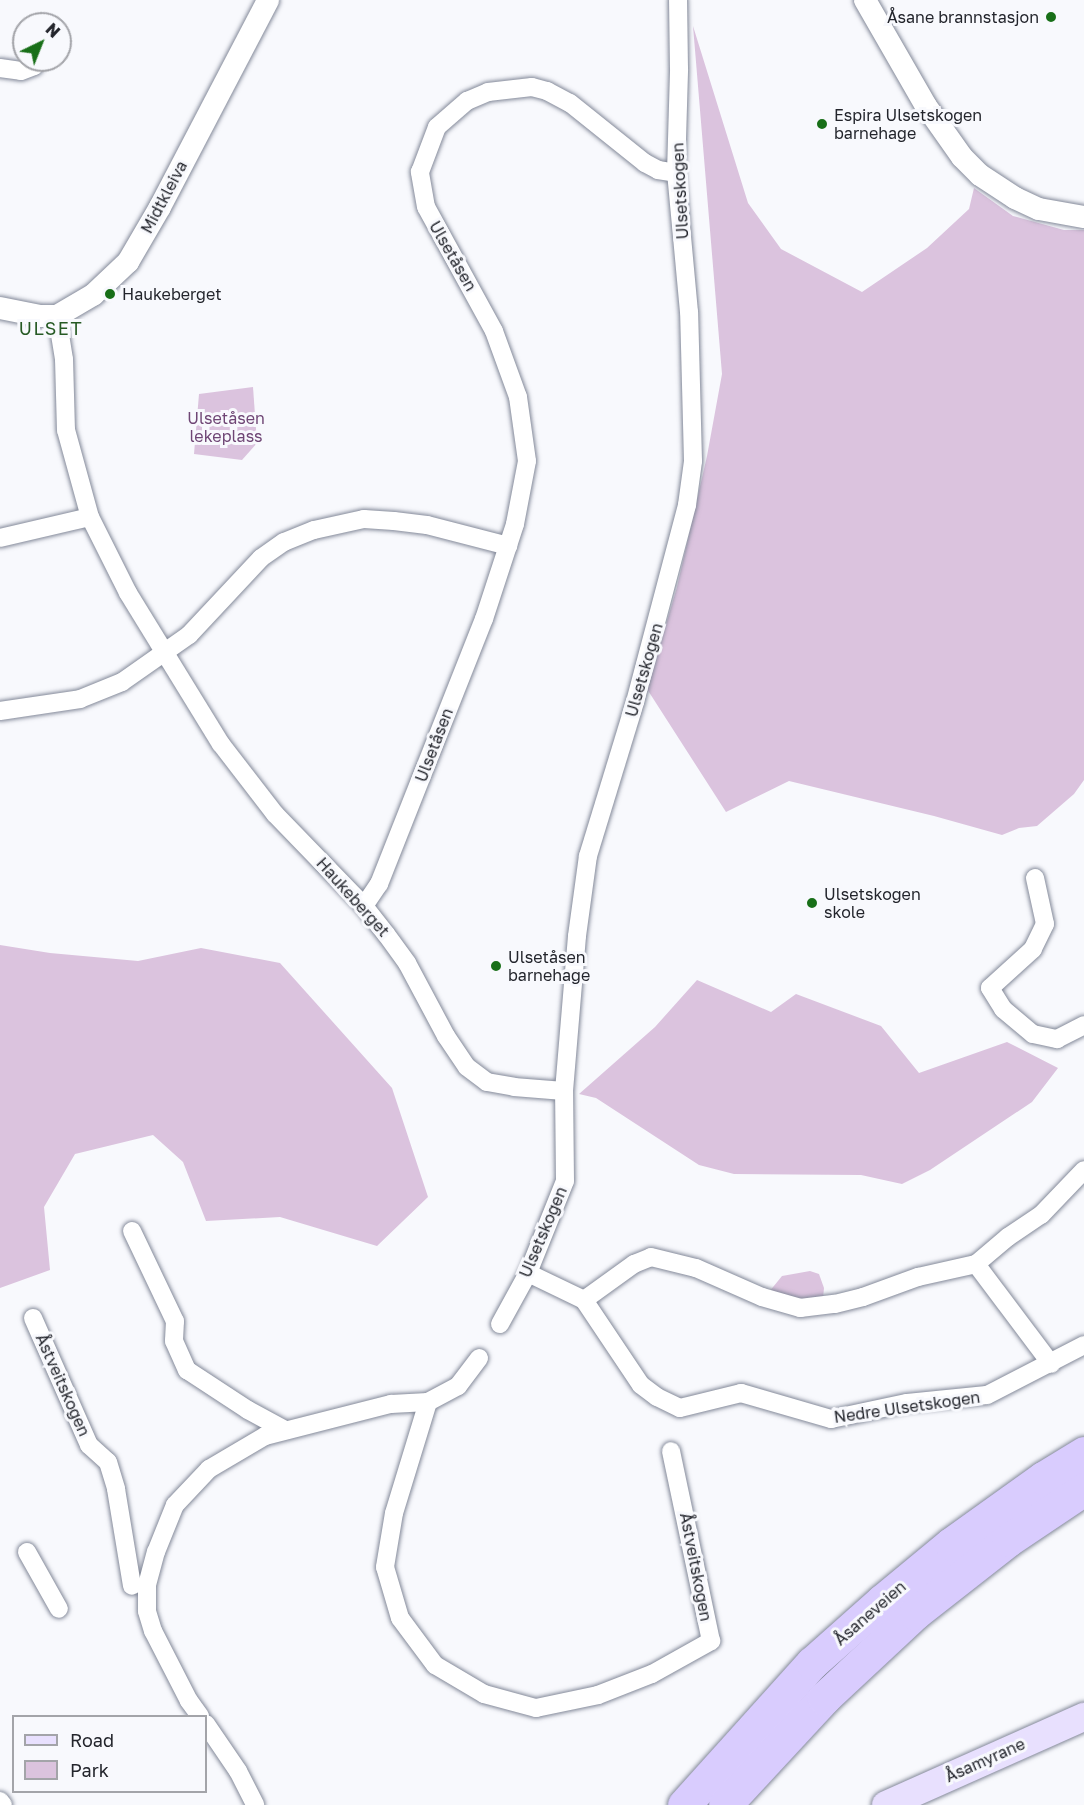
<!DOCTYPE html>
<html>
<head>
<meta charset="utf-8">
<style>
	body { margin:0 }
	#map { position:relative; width:1084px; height:1805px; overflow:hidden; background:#f8f9fd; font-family:"Golos Text",sans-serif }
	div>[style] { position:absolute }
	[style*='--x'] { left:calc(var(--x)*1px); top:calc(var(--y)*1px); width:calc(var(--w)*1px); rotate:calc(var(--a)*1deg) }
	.green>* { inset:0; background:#dbc3de }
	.roads { filter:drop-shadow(0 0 2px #838999) drop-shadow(0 0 2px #838999) }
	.minor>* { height:18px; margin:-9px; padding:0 9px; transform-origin:9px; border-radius:9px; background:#fff }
	.tertiary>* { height:22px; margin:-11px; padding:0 11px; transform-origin:11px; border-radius:11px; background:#fff }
	.primary>* { height:28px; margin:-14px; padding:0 14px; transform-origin:14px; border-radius:14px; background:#e8e0fe }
	.motorway>* { height:33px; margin:-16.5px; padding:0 16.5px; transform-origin:16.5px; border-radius:16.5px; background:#d9ccfe }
	.dots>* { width:16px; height:16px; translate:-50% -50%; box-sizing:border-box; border:3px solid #f8f9fd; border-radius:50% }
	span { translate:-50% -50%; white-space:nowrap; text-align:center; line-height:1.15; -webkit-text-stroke:6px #f8f9fd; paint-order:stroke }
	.poi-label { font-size:16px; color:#23252c }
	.right { translate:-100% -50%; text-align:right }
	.left { translate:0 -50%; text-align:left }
	.street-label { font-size:16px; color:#23252c }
	.park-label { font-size:16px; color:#6f4675 }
	.neighbourhood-label { font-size:18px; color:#265a24; letter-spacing:1.5px }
	.legend { position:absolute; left:12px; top:1715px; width:195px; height:78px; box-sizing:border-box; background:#f8f9fd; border:2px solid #a3a4a9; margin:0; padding:8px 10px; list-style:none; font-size:18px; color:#23252c }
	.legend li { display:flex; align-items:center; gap:12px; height:30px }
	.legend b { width:30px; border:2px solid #a3a4a9 }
	.north { position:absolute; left:12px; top:12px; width:60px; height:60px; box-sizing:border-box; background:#f8f9fd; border:2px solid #a3a4a9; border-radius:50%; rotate:43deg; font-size:16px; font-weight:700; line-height:24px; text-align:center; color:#23252c }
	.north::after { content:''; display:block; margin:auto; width:21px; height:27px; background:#186f18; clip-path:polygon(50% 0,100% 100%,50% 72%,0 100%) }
</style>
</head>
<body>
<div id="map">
	<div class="green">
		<div style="clip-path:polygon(693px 26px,748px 203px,781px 249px,862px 292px,927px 248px,969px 209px,974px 188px,1013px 216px,1064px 230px,1084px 230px,1084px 780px,1074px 794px,1037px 826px,1019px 828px,1002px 835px,934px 816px,789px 781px,726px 812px,647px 689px,677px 587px,707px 456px,722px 374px)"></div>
		<div style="clip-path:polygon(253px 387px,257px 443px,242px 460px,194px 454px,199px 394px)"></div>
		<div style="clip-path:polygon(0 945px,50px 953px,138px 961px,201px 948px,280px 963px,392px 1088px,428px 1197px,377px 1246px,280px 1217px,206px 1221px,183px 1162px,153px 1135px,75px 1154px,44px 1207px,50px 1270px,0 1288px)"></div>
		<div style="clip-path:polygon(697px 980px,771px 1012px,796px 994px,881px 1026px,919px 1073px,1007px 1042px,1058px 1068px,1032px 1102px,930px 1170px,902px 1184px,861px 1175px,734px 1174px,699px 1165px,596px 1098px,579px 1094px,655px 1027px)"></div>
		<div style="clip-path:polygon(810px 1271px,819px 1274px,824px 1288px,823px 1298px,794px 1303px,769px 1292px,782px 1276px)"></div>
	</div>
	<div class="roads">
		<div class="minor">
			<div style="--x:0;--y:68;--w:21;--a:8"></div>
			<div style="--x:21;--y:71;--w:14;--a:-21"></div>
			<div style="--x:34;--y:66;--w:7;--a:-63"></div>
			<div style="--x:57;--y:316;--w:44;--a:80.8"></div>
			<div style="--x:64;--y:359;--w:71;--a:88.4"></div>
			<div style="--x:66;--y:430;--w:90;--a:74.6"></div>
			<div style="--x:90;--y:517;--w:85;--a:63.4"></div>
			<div style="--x:128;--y:593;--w:177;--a:58.4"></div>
			<div style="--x:221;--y:744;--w:88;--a:52.4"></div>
			<div style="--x:275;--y:814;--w:128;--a:45.9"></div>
			<div style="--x:364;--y:906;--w:36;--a:52"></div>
			<div style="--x:386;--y:934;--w:36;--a:54"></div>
			<div style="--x:407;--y:963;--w:83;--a:61.9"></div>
			<div style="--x:446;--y:1036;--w:37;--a:56"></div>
			<div style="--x:467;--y:1067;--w:25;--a:37"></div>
			<div style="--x:487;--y:1082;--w:27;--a:10"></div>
			<div style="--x:514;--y:1087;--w:50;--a:4.6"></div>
			<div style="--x:0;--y:538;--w:92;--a:-13.1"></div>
			<div style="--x:0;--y:711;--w:81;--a:-8.5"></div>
			<div style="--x:80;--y:699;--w:45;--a:-22"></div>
			<div style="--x:122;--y:682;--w:82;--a:-35"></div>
			<div style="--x:189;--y:635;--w:105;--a:-46.9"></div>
			<div style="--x:261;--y:558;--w:28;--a:-35"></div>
			<div style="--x:284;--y:542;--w:32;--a:-22"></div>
			<div style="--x:314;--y:530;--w:51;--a:-12.4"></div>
			<div style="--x:364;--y:519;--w:30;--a:4"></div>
			<div style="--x:394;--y:521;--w:33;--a:7"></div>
			<div style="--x:427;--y:525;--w:84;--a:14.5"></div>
			<div style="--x:1035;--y:878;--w:47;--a:77.7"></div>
			<div style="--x:1045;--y:924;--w:28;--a:116"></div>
			<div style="--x:1033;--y:949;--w:58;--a:137.8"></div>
			<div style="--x:990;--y:988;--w:25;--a:58"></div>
			<div style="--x:1003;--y:1009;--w:39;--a:40"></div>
			<div style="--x:1033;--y:1034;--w:25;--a:12"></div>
			<div style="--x:1057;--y:1039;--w:30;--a:-27"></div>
			<div style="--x:364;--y:906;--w:27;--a:-56"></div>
			<div style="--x:379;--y:884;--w:285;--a:-68.4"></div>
			<div style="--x:484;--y:619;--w:100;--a:-71.9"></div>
			<div style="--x:515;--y:524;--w:64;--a:-79.2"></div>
			<div style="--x:527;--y:461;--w:65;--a:-98"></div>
			<div style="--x:518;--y:397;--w:70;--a:-110"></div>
			<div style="--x:494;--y:331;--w:141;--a:-118.7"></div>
			<div style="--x:426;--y:207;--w:36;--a:-100"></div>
			<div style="--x:420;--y:172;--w:48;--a:-69.3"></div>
			<div style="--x:437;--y:127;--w:40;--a:-41"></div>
			<div style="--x:467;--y:101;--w:23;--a:-23"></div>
			<div style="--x:488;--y:92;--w:44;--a:-6.5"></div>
			<div style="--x:532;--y:87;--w:16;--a:15"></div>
			<div style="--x:547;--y:91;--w:26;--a:28"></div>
			<div style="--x:570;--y:103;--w:96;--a:38.7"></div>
			<div style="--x:645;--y:163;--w:15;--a:28"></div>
			<div style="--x:658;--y:170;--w:18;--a:9"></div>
			<div style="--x:132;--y:1231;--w:100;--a:64.5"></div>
			<div style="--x:175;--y:1321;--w:20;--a:93"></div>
			<div style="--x:174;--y:1341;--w:32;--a:66"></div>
			<div style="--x:187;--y:1370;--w:73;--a:33.3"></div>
			<div style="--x:248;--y:1410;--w:42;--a:28.4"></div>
			<div style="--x:976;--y:1264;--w:125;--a:53.1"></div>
			<div style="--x:528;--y:1273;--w:62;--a:25.7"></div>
			<div style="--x:584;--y:1300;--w:102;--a:56.2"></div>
			<div style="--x:641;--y:1385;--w:20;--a:37"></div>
			<div style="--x:657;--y:1397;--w:25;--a:26"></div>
			<div style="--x:680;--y:1408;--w:63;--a:-13.8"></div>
			<div style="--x:741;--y:1393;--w:94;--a:16.1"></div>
			<div style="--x:831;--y:1419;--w:78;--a:-11.9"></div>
			<div style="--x:907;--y:1403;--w:80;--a:-5.7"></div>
			<div style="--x:987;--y:1395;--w:109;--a:-27.3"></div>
			<div style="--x:584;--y:1300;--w:62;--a:-35.8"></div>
			<div style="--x:634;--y:1264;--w:18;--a:-22"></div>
			<div style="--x:651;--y:1257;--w:46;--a:13.7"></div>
			<div style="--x:696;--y:1268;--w:72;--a:23.7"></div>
			<div style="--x:762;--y:1297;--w:40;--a:16"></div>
			<div style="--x:800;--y:1308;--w:35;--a:-7"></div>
			<div style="--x:835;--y:1304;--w:29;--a:-14"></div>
			<div style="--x:863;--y:1297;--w:59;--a:-20"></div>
			<div style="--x:918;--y:1277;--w:59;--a:-12.6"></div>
			<div style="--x:976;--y:1264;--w:42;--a:-40.2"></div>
			<div style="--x:1008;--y:1237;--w:40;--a:-34"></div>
			<div style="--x:1041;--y:1215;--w:62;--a:-46.3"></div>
			<div style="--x:33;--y:1318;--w:139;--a:66.2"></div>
			<div style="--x:89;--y:1445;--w:25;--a:42"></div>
			<div style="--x:108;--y:1462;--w:28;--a:73"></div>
			<div style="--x:116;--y:1489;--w:98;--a:80.6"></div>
			<div style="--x:500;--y:1324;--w:58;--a:-61.2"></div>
			<div style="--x:528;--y:1273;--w:99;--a:-68.1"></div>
			<div style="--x:565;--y:1181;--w:90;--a:-90.6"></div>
			<div style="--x:564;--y:1091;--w:156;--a:-85.2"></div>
			<div style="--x:577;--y:936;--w:81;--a:-82.2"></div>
			<div style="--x:588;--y:856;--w:161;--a:-73"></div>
			<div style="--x:635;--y:702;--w:204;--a:-75.2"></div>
			<div style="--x:687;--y:505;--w:44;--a:-82.2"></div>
			<div style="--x:693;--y:461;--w:149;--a:-91.5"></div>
			<div style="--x:689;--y:312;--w:140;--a:-95.3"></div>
			<div style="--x:676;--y:173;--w:104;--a:-88.3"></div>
			<div style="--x:679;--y:69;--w:69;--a:-90.8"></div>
			<div style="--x:428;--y:1402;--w:116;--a:107"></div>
			<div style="--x:394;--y:1513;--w:55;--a:99.5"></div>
			<div style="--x:385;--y:1567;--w:53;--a:73.6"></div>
			<div style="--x:400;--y:1618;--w:59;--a:53.3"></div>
			<div style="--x:435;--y:1665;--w:57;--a:30.6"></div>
			<div style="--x:484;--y:1694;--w:54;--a:15.1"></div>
			<div style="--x:536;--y:1708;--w:63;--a:-11.8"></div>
			<div style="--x:598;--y:1695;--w:58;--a:-21.3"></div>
			<div style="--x:652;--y:1674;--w:68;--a:-29.2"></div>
			<div style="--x:711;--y:1641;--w:194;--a:-101.9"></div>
			<div style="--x:27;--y:1552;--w:65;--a:60.7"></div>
			<div style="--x:200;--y:1716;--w:19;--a:-126"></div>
			<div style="--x:189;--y:1701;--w:79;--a:-117.2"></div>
			<div style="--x:153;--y:1631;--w:21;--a:-107"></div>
			<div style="--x:147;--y:1611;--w:26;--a:-90"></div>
			<div style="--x:147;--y:1585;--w:34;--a:-75"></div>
			<div style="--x:156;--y:1552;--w:51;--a:-68"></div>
			<div style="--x:175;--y:1505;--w:50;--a:-46.6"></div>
			<div style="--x:209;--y:1469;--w:65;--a:-30.5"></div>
			<div style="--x:265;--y:1436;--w:130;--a:-14.3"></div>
			<div style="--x:391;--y:1404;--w:37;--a:-3"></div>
			<div style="--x:428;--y:1402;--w:34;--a:-28"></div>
			<div style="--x:458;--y:1386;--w:35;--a:-53"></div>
			<div style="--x:206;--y:1724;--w:57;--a:55.8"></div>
			<div style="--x:238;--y:1771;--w:38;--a:63"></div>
			<div style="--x:0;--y:1801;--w:5;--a:53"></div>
		</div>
		<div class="tertiary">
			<div style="--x:865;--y:0;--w:122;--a:60.1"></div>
			<div style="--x:926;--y:106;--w:62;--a:54.8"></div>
			<div style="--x:962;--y:157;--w:25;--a:45"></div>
			<div style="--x:980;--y:175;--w:42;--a:33.3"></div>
			<div style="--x:1015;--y:198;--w:26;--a:25"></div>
			<div style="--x:1039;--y:209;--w:46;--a:10.1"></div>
			<div style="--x:0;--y:308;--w:41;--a:11.3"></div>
			<div style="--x:40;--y:316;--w:17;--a:0"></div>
			<div style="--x:57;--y:316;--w:42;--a:-30.3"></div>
			<div style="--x:93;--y:295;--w:48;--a:-43.3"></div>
			<div style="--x:128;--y:262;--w:64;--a:-59.8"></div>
			<div style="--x:160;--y:207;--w:233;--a:-62.4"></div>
		</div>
		<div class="primary">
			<div style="--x:886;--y:1805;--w:217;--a:-24"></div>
		</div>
		<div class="motorway">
			<div style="--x:684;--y:1805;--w:191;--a:-48"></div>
			<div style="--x:812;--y:1663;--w:94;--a:-41.5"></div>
			<div style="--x:882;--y:1601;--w:89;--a:-39.6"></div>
			<div style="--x:951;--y:1544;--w:113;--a:-35.7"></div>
			<div style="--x:1043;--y:1478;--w:48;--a:-31.4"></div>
			<div style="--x:725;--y:1805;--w:146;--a:-47.2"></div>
			<div style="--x:824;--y:1698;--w:125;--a:-43"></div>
			<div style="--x:915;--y:1613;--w:118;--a:-38.1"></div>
			<div style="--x:1008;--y:1540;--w:92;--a:-33.9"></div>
		</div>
	</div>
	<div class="dots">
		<div style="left:1051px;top:17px;background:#186f18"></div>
		<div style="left:822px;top:124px;background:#186f18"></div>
		<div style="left:110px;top:294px;background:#186f18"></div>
		<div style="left:812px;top:903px;background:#186f18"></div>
		<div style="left:496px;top:966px;background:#186f18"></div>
	</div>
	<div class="poi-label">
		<span class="right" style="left:1039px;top:17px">Åsane brannstasjon</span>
		<span class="left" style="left:834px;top:124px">Espira Ulsetskogen<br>barnehage</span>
		<span class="left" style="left:122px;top:294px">Haukeberget</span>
		<span class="left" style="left:824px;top:903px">Ulsetskogen<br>skole</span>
		<span class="left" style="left:508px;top:966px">Ulsetåsen<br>barnehage</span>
	</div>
	<div class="street-label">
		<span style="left:680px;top:191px;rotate:-93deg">Ulsetskogen</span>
		<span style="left:164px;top:197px;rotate:-62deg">Midtkleiva</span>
		<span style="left:453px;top:256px;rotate:60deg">Ulsetåsen</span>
		<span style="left:644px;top:670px;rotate:-74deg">Ulsetskogen</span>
		<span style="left:434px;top:745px;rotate:-69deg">Ulsetåsen</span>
		<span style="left:353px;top:897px;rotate:48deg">Haukeberget</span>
		<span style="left:543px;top:1232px;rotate:-67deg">Ulsetskogen</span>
		<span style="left:63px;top:1385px;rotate:66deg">Åstveitskogen</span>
		<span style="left:907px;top:1407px;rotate:-8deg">Nedre Ulsetskogen</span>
		<span style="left:696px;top:1567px;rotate:79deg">Åstveitskogen</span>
		<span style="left:870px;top:1613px;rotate:-41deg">Åsaneveien</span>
		<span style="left:985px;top:1760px;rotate:-24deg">Åsamyrane</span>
	</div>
	<div class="park-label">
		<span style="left:226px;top:427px">Ulsetåsen<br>lekeplass</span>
	</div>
	<div class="neighbourhood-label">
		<span style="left:51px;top:328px">ULSET</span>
	</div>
	<ul class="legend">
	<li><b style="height:8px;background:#e8e0fe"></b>Road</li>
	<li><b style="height:16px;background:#dbc3de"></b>Park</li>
	</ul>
	<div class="north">N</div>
</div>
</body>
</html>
